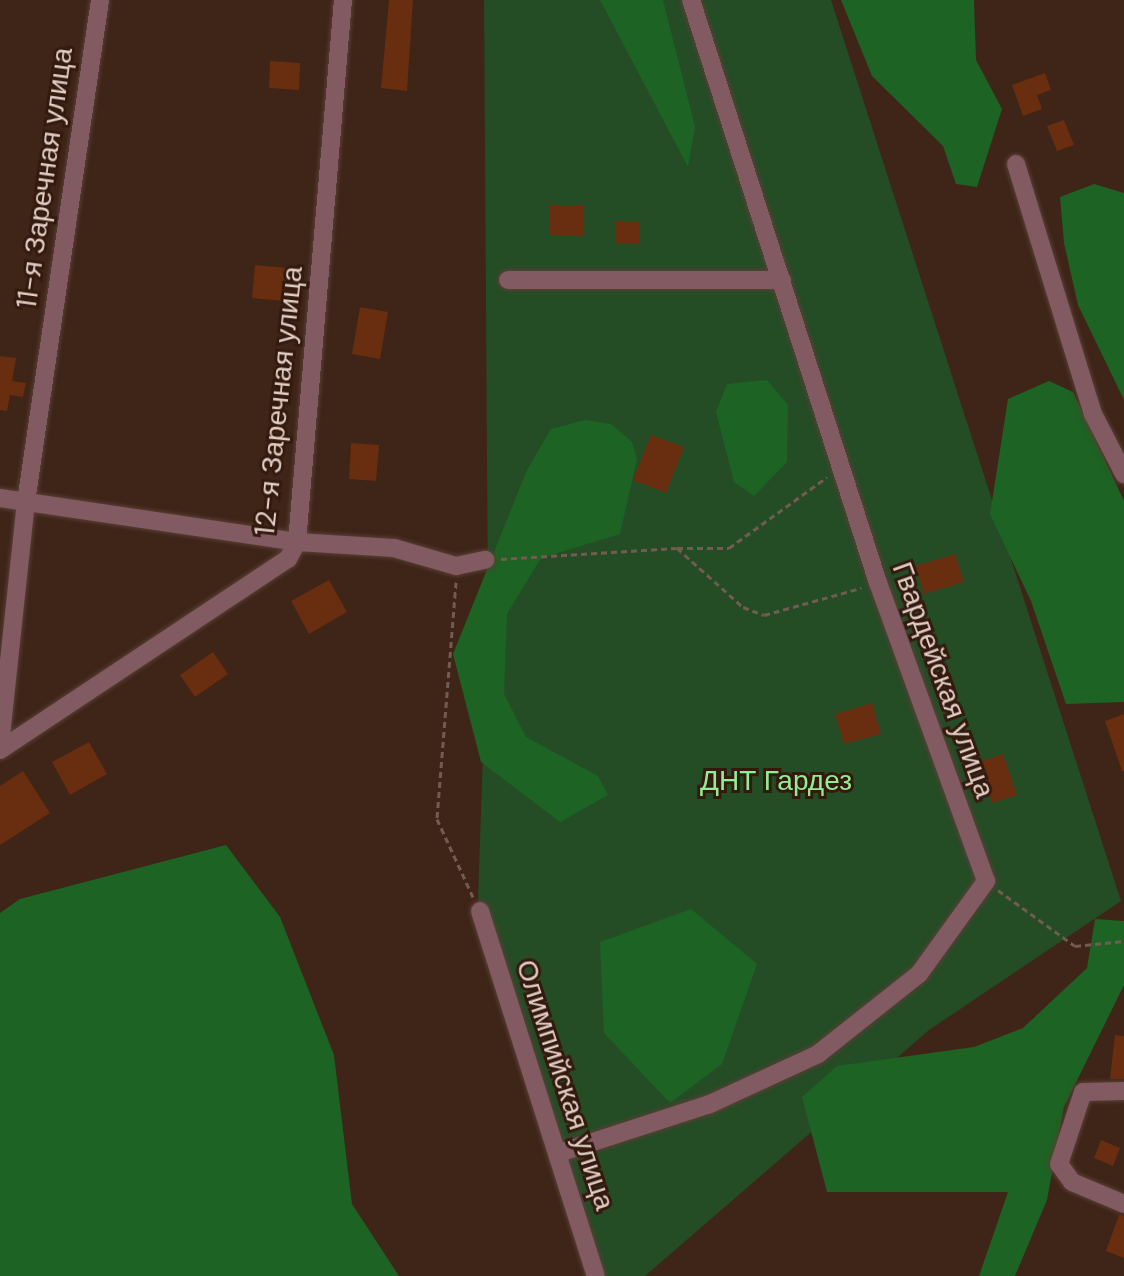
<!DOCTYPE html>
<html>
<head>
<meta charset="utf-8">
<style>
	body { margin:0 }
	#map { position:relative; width:1124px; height:1276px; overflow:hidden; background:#3f2418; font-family:"DM Sans",sans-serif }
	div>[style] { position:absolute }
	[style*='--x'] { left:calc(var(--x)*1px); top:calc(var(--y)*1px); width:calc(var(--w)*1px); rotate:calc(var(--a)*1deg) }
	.green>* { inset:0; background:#244d26 }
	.forest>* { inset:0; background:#1d6323 }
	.building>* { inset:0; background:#692d0f }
	.path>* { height:3px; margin-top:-1.5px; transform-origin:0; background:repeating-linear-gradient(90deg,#735b50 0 6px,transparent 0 10px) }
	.roads { filter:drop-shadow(0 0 2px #593f34) drop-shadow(0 0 2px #593f34) }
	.minor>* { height:18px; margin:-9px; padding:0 9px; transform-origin:9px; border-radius:9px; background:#825a61 }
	span { translate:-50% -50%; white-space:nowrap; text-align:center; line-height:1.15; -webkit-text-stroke:6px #341a0e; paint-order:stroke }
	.street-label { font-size:28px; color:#e1cec6 }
	.park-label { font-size:28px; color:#91ec93 }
</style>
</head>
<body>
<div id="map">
	<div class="green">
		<div style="clip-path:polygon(484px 0,831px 0,1121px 901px,929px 1030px,645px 1276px,598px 1276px,478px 899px,488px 609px)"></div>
	</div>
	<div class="forest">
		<div style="clip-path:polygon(600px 0,663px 0,695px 127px,688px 167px)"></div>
		<div style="clip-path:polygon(841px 0,974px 0,976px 60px,1002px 109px,977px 187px,956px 184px,943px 146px,872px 76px)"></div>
		<div style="clip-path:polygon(1094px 184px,1124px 193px,1124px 400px,1078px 305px,1064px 243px,1060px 197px)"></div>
		<div style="clip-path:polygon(767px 380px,788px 405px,787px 462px,754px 496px,734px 482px,716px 412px,727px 384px)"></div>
		<div style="clip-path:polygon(1049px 381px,1073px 392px,1124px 501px,1124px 702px,1066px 704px,1031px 601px,990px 514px,1008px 399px)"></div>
		<div style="clip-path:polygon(585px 420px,611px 424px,632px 442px,637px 459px,620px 534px,541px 558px,507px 614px,504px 694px,526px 737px,598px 776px,608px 795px,560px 822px,481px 762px,453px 654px,527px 470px,551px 429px)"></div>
		<div style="clip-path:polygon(226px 845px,280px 917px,334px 1055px,352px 1204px,399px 1276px,0 1276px,0 913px,20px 899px)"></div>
		<div style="clip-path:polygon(691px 909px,757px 964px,722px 1064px,670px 1103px,604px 1033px,600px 942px)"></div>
		<div style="clip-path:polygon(1095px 919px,1124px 921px,1124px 985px,1064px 1107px,1047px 1200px,1015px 1276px,979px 1276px,1008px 1192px,827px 1192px,802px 1097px,837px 1066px,974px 1047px,1023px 1028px,1087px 968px)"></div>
	</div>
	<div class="building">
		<div style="clip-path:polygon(389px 0,413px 0,407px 91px,381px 88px)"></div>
		<div style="clip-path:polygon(270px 61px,300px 63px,299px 90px,269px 88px)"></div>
		<div style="clip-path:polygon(1045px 73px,1051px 90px,1037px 95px,1042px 109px,1023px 116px,1012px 85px)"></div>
		<div style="clip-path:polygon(1064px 120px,1074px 145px,1057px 151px,1047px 126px)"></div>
		<div style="clip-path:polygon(550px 205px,584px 205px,584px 236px,550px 236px)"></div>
		<div style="clip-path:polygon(616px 221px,639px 221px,639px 244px,616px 243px)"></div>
		<div style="clip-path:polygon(255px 265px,287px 268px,284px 301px,252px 298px)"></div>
		<div style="clip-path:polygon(360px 307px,388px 312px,380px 359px,352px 354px)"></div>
		<div style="clip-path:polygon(0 356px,16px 358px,12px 381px,26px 383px,23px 397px,10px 395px,7px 411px,0 410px)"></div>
		<div style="clip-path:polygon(651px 435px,684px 447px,666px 493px,633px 480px)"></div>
		<div style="clip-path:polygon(351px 443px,379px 445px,376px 481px,349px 479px)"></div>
		<div style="clip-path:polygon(955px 554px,964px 582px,924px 594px,915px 566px)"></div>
		<div style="clip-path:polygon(329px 580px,347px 612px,309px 634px,291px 601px)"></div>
		<div style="clip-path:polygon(213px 652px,228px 674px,195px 697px,180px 675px)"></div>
		<div style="clip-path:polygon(872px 703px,881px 734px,844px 744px,835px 714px)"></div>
		<div style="clip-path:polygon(1124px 714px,1124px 771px,1122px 771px,1105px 721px)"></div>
		<div style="clip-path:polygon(89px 742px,107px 774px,70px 795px,52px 762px)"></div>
		<div style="clip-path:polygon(1003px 754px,1017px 795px,992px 803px,978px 762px)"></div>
		<div style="clip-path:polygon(23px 771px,50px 813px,0 845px,0 786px)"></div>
		<div style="clip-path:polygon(1115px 1035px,1124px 1036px,1124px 1079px,1110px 1079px)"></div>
		<div style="clip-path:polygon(1101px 1140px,1120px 1148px,1113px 1166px,1094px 1158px)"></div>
		<div style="clip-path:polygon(1119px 1215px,1124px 1216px,1124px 1258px,1106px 1251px)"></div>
	</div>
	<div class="path">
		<div style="--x:677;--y:548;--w:52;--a:0"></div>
		<div style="--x:729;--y:548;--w:121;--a:-35.9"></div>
		<div style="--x:501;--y:559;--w:176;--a:-3.6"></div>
		<div style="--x:677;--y:548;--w:89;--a:41.8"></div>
		<div style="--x:743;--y:607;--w:22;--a:21"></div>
		<div style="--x:764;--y:615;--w:101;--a:-15.6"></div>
		<div style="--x:456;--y:582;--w:238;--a:94.6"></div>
		<div style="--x:437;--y:819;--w:86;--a:65.2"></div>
		<div style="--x:998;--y:890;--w:95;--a:36"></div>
		<div style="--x:1075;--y:946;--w:49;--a:-5.8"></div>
	</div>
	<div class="roads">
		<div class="minor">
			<div style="--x:1016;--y:164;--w:262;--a:72.9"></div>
			<div style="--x:1093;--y:414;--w:68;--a:62.7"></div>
			<div style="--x:508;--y:280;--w:274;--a:0"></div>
			<div style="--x:0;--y:498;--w:300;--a:8.4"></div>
			<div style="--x:297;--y:542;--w:97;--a:3.5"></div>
			<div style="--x:394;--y:548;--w:65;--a:16.2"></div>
			<div style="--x:456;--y:566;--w:30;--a:-12"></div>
			<div style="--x:0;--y:745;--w:244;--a:-83.9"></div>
			<div style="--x:26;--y:502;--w:507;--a:-81.61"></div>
			<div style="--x:0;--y:750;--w:346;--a:-33.6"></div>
			<div style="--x:288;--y:559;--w:19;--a:-62"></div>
			<div style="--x:297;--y:542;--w:544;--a:-85.15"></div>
			<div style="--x:480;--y:911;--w:383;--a:72.4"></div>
			<div style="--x:1124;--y:1091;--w:41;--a:178.6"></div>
			<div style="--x:1083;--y:1092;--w:76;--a:108.4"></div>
			<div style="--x:1059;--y:1164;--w:22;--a:54"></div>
			<div style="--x:1072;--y:1182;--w:56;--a:22.9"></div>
			<div style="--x:559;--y:1153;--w:159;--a:-18"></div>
			<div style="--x:710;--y:1104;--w:119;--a:-24.8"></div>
			<div style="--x:818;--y:1054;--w:129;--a:-38.4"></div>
			<div style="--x:919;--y:974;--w:115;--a:-54.2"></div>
			<div style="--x:986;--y:881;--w:317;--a:-109.9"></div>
			<div style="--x:878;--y:583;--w:612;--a:-107.78"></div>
		</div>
	</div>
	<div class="street-label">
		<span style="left:45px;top:178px;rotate:-82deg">11-я Заречная улица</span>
		<span style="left:279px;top:401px;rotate:-84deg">12-я Заречная улица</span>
		<span style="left:943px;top:680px;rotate:70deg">Гвардейская улица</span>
		<span style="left:565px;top:1085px;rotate:72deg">Олимпийская улица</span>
	</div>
	<div class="park-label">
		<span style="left:776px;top:781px">ДНТ Гардез</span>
	</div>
</div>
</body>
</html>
